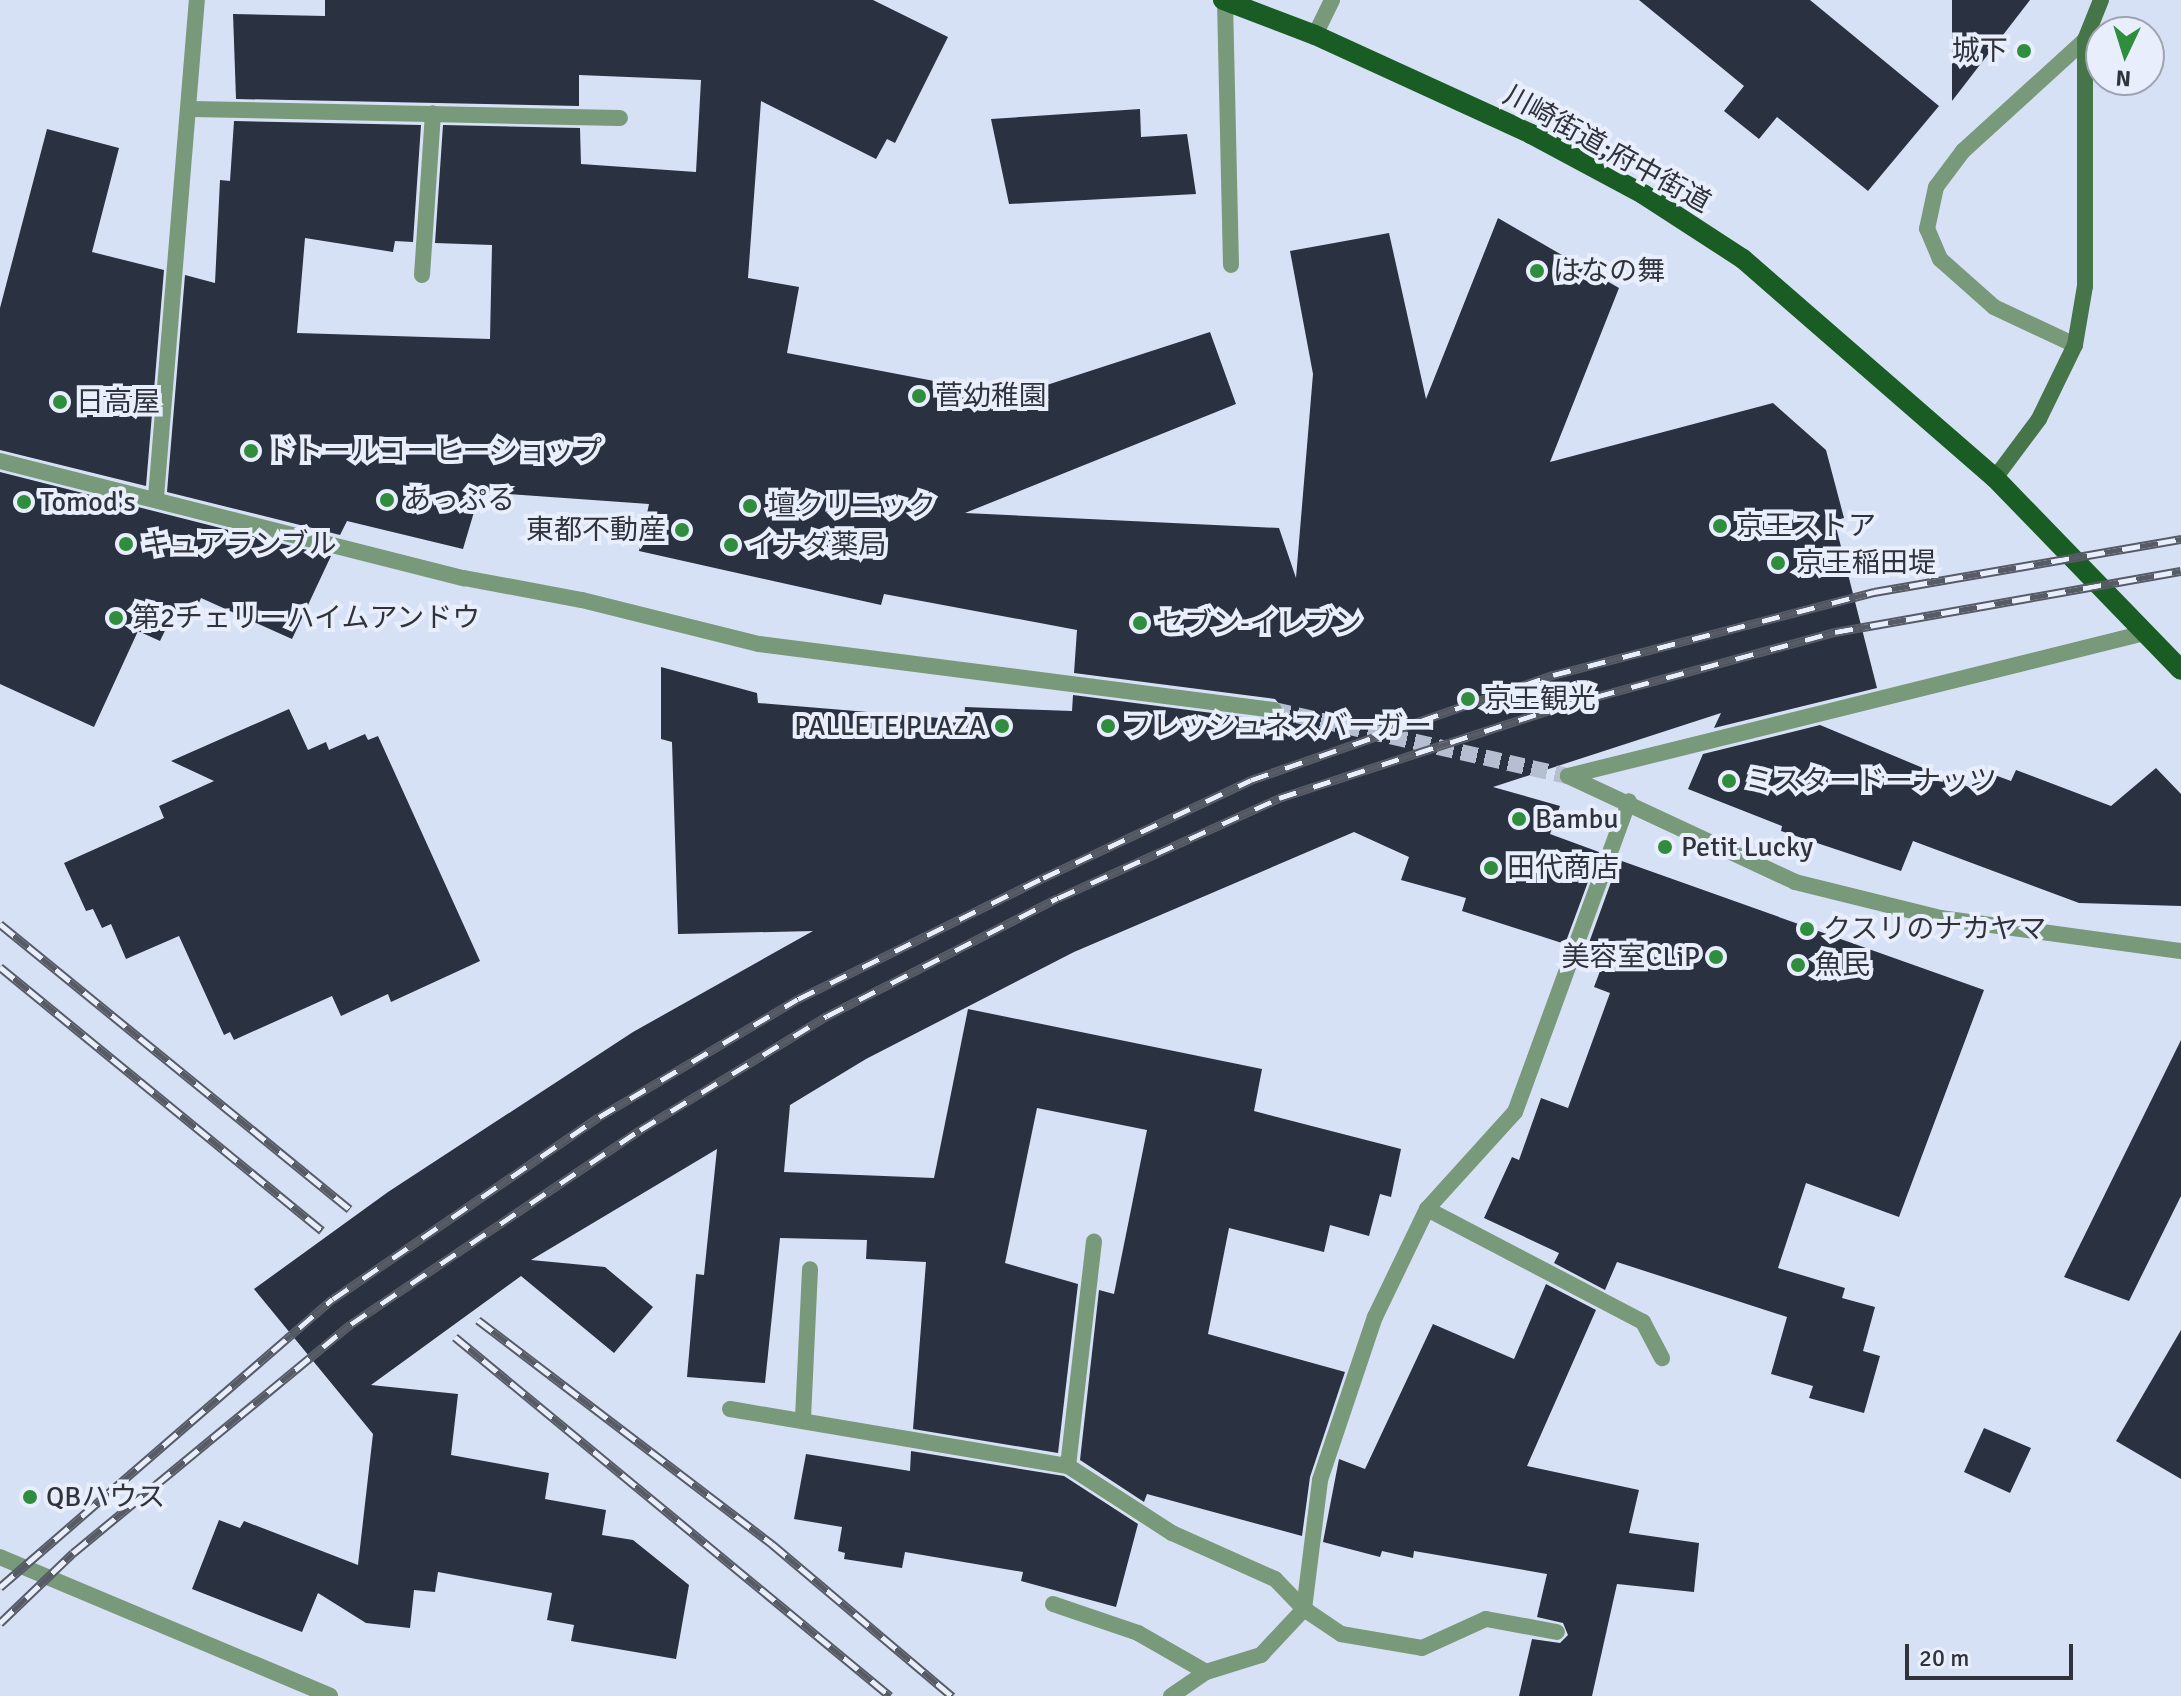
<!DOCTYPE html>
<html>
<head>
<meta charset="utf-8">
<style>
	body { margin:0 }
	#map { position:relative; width:2181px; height:1696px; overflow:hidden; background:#d7e1f6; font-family:Signika,"Noto Sans JP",sans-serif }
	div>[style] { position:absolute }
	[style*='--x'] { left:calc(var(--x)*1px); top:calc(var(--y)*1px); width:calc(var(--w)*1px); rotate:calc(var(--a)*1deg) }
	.building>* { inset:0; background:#2a3141 }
	.street-tunnel>* { height:16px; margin-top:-8px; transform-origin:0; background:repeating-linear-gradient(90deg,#b6bed1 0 16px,transparent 0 24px) }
	.lane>* { height:16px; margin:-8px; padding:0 8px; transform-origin:8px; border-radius:8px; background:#78997a }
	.street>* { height:16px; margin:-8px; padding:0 8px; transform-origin:8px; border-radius:8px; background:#78997a }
	.secondary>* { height:16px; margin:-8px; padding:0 8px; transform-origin:8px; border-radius:8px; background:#457548 }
	.primary>* { height:20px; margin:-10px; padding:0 10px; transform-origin:10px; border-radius:10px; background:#195c24 }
	.rail>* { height:9px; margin-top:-4.5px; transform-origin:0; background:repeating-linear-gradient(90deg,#e8eefb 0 18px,#565b66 0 36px); box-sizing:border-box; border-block:2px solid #565b66 }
	.dots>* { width:22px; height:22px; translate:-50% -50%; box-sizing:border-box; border:4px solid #e8eefb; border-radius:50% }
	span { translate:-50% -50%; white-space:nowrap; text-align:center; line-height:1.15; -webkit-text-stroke:8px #e8eefb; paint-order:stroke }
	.poi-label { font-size:28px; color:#30333c }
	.right { translate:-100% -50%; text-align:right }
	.left { translate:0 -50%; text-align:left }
	.street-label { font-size:28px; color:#30333c }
	.north { position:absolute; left:2085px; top:16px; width:80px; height:80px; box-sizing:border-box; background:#e8eefb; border:2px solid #9ea3af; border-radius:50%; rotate:184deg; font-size:22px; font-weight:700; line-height:32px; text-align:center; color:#30333c }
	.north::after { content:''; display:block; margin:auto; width:28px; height:36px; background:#318d3e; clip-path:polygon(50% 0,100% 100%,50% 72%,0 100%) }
	.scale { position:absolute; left:1905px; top:1644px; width:168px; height:36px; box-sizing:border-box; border:4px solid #30333c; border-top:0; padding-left:10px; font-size:24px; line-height:28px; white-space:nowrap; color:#30333c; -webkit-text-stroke:6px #e8eefb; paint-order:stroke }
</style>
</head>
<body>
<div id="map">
	<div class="building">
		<div style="clip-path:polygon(325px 0,873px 0,948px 37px,895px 143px,887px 139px,876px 159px,761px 101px,748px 278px,799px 287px,787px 353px,1013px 396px,1210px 332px,1236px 404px,965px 513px,1279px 528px,1296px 578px,1313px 374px,1290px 251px,1389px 233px,1426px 399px,1498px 218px,1619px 288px,1550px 462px,1773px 403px,1826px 450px,1844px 518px,1836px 520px,1836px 527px,1877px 688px,1714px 728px,1721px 713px,1493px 787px,1560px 806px,1550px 834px,1599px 852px,1565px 944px,1462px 911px,1466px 898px,1401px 880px,1409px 857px,1354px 832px,1074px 952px,866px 1059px,790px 1105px,784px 1172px,934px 1178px,968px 1009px,1262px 1069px,1254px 1111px,1401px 1149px,1391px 1197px,1380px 1194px,1369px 1236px,1330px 1225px,1324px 1252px,1229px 1228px,1208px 1334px,1345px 1372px,1310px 1477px,1302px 1536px,1147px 1494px,1144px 1502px,1080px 1460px,1099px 1290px,1114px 1294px,1147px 1130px,1037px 1108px,1005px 1263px,1078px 1284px,1058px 1453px,913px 1429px,926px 1262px,866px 1259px,867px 1240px,780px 1238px,765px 1383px,687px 1377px,696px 1274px,704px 1275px,717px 1149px,531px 1260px,605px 1267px,653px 1307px,614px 1353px,521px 1276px,371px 1385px,458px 1394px,451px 1455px,549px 1473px,545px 1499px,606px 1510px,602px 1535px,633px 1540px,689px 1585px,676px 1659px,571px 1641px,574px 1625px,547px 1620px,552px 1593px,438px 1572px,435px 1592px,414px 1590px,410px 1628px,366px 1623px,318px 1593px,302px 1632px,192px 1589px,219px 1520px,240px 1528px,244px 1521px,358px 1565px,373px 1434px,254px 1289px,388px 1192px,633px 1032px,813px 931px,678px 934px,672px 742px,661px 739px,661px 667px,757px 693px,758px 703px,964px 720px,965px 707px,1072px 711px,1073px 695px,1273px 721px,1285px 711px,1275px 699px,1074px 673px,1077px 630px,884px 594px,881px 605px,639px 551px,649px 504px,480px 492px,463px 549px,347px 521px,340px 535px,167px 492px,185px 275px,215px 283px,220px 180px,230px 181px,234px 121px,421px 125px,413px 242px,395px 241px,393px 252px,305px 238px,297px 333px,490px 339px,492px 245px,435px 243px,443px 125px,580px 128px,581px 164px,696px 172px,701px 80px,579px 75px,579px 106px,236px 99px,233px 14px,325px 16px)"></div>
		<div style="clip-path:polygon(1639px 0,1810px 0,1939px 106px,1868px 191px,1777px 117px,1759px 139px,1724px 111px,1744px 86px)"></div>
		<div style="clip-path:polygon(1952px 0,2030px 0,1952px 101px)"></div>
		<div style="clip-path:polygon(1140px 109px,1141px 137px,1187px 134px,1196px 194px,1009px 204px,991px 119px)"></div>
		<div style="clip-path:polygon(47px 129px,119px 148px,92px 252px,164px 270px,146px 486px,0 450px,0 308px)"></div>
		<div style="clip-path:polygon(0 472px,331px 556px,292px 639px,201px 598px,191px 622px,173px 614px,160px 641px,138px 631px,94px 727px,0 684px)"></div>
		<div style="clip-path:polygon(289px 709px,308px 750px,326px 742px,329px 750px,365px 734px,368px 740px,378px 736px,480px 961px,391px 1002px,388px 994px,341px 1016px,332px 996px,234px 1040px,230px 1032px,224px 1035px,179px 936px,126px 959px,111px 924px,102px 928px,93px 909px,86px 911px,64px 863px,164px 818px,159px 806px,214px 781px,171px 761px)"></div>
		<div style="clip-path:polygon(1820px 725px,1971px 788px,1978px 769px,2011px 781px,2016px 770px,2111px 806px,2156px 768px,2181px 794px,2181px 906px,2079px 903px,1913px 841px,1901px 871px,1781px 831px,1782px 826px,1688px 789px,1703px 754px)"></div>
		<div style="clip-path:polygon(1619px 860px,1984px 990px,1899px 1217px,1806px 1183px,1778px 1268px,1845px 1288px,1842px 1298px,1875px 1307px,1863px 1351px,1880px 1356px,1864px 1413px,1809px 1398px,1813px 1386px,1771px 1374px,1787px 1317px,1617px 1262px,1605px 1290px,1554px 1263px,1559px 1253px,1484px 1218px,1512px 1157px,1519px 1160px,1541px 1098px,1568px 1108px,1610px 993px,1594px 987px,1605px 958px,1586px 951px)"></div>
		<div style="clip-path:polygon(2181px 1040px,2181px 1196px,2129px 1301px,2064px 1277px)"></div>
		<div style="clip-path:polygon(1546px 1284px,1596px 1310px,1527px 1466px,1639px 1490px,1629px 1533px,1699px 1543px,1694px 1592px,1617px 1584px,1592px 1696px,1519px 1696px,1532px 1639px,1560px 1643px,1568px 1635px,1563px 1623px,1537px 1617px,1547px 1574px,1414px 1551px,1413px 1558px,1382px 1551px,1380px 1557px,1323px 1542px,1339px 1459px,1365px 1469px,1433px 1324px,1514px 1359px)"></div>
		<div style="clip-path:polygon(2181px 1330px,2181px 1479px,2116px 1441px)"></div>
		<div style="clip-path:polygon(1984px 1428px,2031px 1448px,2010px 1493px,1964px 1472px)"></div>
		<div style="clip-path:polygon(911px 1451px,1064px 1476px,1138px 1524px,1116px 1607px,1021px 1581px,1023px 1572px,905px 1552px,902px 1568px,844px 1559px,845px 1553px,838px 1551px,842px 1527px,794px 1519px,806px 1454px,910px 1471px)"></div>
	</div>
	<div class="street-tunnel">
		<div style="--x:1274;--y:710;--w:301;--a:12.7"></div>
	</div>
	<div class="lane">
		<div style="--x:1225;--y:1;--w:264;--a:88.7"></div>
		<div style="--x:422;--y:275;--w:162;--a:-86.1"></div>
		<div style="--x:2075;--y:345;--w:89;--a:-154.9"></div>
		<div style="--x:1994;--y:307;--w:72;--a:-138.4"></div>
		<div style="--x:1940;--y:259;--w:33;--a:-113"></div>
		<div style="--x:1927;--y:229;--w:43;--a:-77.9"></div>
		<div style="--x:1936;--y:187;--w:45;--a:-53.1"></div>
		<div style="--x:1963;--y:151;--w:165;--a:-42.3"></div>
		<div style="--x:1568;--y:776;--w:594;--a:-13.92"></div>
		<div style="--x:1427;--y:1209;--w:244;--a:27.6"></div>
		<div style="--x:1643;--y:1322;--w:41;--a:62.2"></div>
		<div style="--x:803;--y:1418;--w:149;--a:-87.3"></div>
		<div style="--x:1068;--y:1466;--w:226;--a:-83.4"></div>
		<div style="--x:1053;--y:1604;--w:90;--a:18.8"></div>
		<div style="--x:1138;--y:1633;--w:78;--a:29.8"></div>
		<div style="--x:1171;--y:1696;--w:42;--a:-34.4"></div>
		<div style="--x:1206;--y:1672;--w:58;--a:-17.2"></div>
		<div style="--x:1261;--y:1655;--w:63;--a:-46.9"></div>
	</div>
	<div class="street">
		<div style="--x:1315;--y:35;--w:39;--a:-64"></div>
		<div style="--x:191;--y:109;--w:429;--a:1.2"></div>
		<div style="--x:0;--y:461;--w:479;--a:14.2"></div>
		<div style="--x:464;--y:578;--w:120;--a:10.6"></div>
		<div style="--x:582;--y:600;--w:182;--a:14"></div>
		<div style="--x:759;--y:644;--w:519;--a:7.3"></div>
		<div style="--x:156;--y:497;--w:499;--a:-85.3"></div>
		<div style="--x:1568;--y:776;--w:251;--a:25"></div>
		<div style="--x:1795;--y:882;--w:149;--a:13.9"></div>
		<div style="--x:1940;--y:918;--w:243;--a:7.8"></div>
		<div style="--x:730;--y:1409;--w:343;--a:9.6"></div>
		<div style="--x:1068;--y:1466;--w:124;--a:32.8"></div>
		<div style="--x:1172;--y:1533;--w:113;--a:24.1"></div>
		<div style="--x:1275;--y:1579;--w:42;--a:46"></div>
		<div style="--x:1304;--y:1609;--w:45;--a:34"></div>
		<div style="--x:1341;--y:1634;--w:82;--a:9.8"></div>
		<div style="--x:1422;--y:1648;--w:70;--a:-24.4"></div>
		<div style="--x:1486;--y:1619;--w:72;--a:10.4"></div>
		<div style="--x:0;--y:1557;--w:358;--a:22.8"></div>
		<div style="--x:1304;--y:1609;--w:130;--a:-82.9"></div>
		<div style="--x:1320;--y:1480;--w:172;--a:-71.4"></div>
		<div style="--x:1375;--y:1317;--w:120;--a:-64.3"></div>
		<div style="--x:1427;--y:1209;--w:131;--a:-47.8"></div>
		<div style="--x:1515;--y:1112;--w:331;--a:-69.9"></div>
	</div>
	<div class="secondary">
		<div style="--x:1995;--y:478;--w:74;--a:-53.3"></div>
		<div style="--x:2039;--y:419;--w:82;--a:-64.1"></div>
		<div style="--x:2075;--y:345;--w:60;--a:-80.4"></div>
		<div style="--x:2085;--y:286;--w:246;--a:-90"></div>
		<div style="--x:2085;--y:40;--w:43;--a:-68.2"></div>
	</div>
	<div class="primary">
		<div style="--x:1223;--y:0;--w:98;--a:20.8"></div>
		<div style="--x:1315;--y:35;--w:238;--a:24.6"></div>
		<div style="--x:1531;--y:134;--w:127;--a:28.2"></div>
		<div style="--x:1643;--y:194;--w:119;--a:33"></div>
		<div style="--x:1743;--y:259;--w:334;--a:41"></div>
		<div style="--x:1995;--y:478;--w:267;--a:45.9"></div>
	</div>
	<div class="rail">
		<div style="--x:0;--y:924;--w:451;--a:39.2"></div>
		<div style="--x:0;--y:967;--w:416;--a:39.3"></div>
		<div style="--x:478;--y:1320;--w:370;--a:37.3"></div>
		<div style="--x:772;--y:1544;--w:236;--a:40.2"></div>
		<div style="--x:455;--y:1337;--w:564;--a:39.53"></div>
		<div style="--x:0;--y:1587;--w:440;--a:-40.9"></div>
		<div style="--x:333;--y:1299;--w:322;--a:-34.4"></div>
		<div style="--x:599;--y:1117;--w:231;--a:-30.7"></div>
		<div style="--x:798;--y:999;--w:273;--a:-26.3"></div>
		<div style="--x:1043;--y:878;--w:230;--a:-25.2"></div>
		<div style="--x:1251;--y:780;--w:320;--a:-19.2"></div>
		<div style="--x:1553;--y:675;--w:332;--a:-14.5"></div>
		<div style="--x:1874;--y:592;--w:312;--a:-9.8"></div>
		<div style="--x:0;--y:1623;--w:101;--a:-43.8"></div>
		<div style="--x:73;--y:1553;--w:360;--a:-39.5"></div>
		<div style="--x:351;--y:1324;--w:348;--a:-33.9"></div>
		<div style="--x:640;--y:1130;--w:219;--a:-31.4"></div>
		<div style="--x:827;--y:1016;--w:259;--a:-27.1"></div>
		<div style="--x:1058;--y:898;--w:243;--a:-24.3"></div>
		<div style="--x:1279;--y:798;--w:298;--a:-18"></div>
		<div style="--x:1562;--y:706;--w:283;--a:-15.2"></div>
		<div style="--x:1835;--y:632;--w:351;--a:-10"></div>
	</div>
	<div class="dots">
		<div style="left:2024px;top:51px;background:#318d3e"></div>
		<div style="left:1537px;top:271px;background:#318d3e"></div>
		<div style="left:919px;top:396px;background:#318d3e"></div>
		<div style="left:60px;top:402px;background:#318d3e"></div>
		<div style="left:251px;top:451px;background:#318d3e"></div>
		<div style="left:387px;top:500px;background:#318d3e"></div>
		<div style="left:24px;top:502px;background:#318d3e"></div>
		<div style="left:750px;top:506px;background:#318d3e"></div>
		<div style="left:1720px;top:526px;background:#318d3e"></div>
		<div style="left:682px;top:530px;background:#318d3e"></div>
		<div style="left:126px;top:544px;background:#318d3e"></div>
		<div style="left:731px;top:545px;background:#318d3e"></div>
		<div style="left:1778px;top:563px;background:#318d3e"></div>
		<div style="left:116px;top:618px;background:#318d3e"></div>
		<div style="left:1140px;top:623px;background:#318d3e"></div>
		<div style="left:1468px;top:699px;background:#318d3e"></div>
		<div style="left:1002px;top:726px;background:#318d3e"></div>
		<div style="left:1108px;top:726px;background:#318d3e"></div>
		<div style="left:1729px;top:781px;background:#318d3e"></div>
		<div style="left:1519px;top:819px;background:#318d3e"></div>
		<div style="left:1665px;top:847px;background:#318d3e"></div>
		<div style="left:1491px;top:868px;background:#318d3e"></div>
		<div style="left:1807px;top:929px;background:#318d3e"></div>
		<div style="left:1716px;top:957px;background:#318d3e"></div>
		<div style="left:1798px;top:965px;background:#318d3e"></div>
		<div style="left:30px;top:1497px;background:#318d3e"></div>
	</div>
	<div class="poi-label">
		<span class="right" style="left:2008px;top:51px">城下</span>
		<span class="left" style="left:1553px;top:271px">はなの舞</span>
		<span class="left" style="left:935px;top:396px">菅幼稚園</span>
		<span class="left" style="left:76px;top:402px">日高屋</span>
		<span class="left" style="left:267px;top:451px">ドトールコーヒーショップ</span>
		<span class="left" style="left:403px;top:500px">あっぷる</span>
		<span class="left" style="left:40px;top:502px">Tomod's</span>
		<span class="left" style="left:768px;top:506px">壇クリニック</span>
		<span class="left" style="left:1736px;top:526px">京王ストア</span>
		<span class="right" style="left:666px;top:530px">東都不動産</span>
		<span class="left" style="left:142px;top:544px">キュアランブル</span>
		<span class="left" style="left:747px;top:545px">イナダ薬局</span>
		<span class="left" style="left:1796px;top:563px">京王稲田堤</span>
		<span class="left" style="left:132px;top:618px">第2チェリーハイムアンドウ</span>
		<span class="left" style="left:1156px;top:623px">セブン-イレブン</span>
		<span class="left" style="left:1484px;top:699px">京王観光</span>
		<span class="right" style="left:986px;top:726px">PALLETE PLAZA</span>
		<span class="left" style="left:1124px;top:726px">フレッシュネスバーガー</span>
		<span class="left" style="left:1745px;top:781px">ミスタードーナッツ</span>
		<span class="left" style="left:1535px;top:819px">Bambu</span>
		<span class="left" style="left:1681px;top:847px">Petit Lucky</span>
		<span class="left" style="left:1507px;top:868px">田代商店</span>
		<span class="left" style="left:1823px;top:929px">クスリのナカヤマ</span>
		<span class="right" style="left:1700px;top:957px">美容室CLiP</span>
		<span class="left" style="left:1814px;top:965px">魚民</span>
		<span class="left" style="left:46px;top:1497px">QBハウス</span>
	</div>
	<div class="street-label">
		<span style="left:1607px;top:149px;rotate:29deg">川崎街道;府中街道</span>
	</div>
	<div class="north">N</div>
	<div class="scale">20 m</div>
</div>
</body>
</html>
